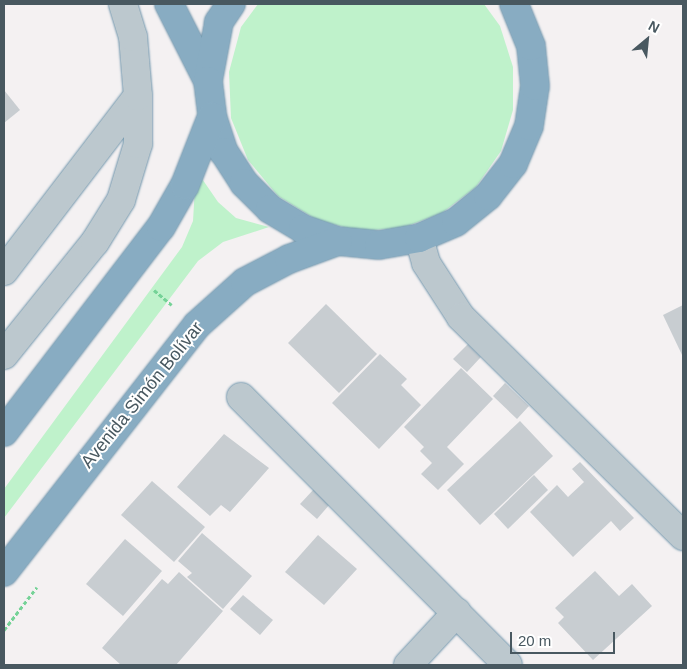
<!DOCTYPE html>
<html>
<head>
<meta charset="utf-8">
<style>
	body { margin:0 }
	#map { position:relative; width:687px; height:669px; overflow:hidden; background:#f4f1f2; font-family:Helvetica,sans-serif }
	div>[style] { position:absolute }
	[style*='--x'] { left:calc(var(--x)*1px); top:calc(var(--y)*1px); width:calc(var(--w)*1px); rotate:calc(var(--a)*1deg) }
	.green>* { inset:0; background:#bff2cb }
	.building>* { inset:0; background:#c8cdd1 }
	.path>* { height:3px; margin-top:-1.5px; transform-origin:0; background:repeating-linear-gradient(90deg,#75d297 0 4px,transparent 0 6.5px) }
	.roads { filter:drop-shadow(0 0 1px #7397ad) drop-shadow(0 0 1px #7397ad) }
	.minor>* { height:28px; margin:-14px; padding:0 14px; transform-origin:14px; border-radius:14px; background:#bcc8ce }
	.highway>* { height:28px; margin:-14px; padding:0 14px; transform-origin:14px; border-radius:14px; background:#88acc2 }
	span { translate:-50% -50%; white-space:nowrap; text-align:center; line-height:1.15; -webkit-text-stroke:4px #fff; paint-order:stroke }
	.street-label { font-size:18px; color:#485860 }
	.frame { position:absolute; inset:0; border:5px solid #485860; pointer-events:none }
	.north { position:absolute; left:622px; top:15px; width:50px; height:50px; -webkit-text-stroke:4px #fff; paint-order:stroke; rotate:28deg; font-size:14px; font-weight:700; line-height:20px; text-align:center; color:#485860 }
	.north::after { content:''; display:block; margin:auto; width:18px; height:22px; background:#485860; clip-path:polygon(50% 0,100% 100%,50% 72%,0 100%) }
	.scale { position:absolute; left:510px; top:632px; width:105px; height:22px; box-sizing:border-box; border:2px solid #485860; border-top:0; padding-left:6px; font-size:15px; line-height:18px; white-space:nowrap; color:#485860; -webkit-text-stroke:4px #fff; paint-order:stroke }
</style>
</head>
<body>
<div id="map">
	<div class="green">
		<div style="clip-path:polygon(258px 4px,484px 4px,500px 26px,513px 67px,513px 110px,501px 151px,476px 187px,442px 213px,402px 228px,359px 231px,317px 220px,278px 196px,248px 160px,231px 118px,229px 72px,241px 27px)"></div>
		<div style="clip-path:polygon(196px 170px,218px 202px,236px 218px,269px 227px,223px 242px,198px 261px,4px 518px,4px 489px,182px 247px,193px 221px)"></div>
	</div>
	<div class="building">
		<div style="clip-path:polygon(4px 90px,20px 110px,4px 123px)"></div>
		<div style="clip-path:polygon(326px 304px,377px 354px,339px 393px,288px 343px)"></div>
		<div style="clip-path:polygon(683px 305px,683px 357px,663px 315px)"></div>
		<div style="clip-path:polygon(468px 344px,481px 357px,467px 372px,453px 359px)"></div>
		<div style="clip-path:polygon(380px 354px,407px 379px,401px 385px,421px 405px,379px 449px,332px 403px)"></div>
		<div style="clip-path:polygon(461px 368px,493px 399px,447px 447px,464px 464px,438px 490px,421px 474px,432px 463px,420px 451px,424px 447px,404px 427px)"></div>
		<div style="clip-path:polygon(505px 383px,529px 406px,517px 419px,493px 396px)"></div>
		<div style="clip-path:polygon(520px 421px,553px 456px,480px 525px,447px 490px)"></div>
		<div style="clip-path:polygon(224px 434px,269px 468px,230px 512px,221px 505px,210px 516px,177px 487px)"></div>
		<div style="clip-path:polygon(580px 462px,634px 518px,620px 531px,611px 521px,573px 557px,530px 512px,557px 485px,568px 497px,584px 482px,572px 469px)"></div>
		<div style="clip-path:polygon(534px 475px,548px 490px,508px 529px,494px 514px)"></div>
		<div style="clip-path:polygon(152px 481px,205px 527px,174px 562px,121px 515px)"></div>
		<div style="clip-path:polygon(314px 489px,330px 504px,317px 519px,300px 504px)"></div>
		<div style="clip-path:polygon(202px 533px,252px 576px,223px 609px,187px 577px,192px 573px,178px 561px)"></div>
		<div style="clip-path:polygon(318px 535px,357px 569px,324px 605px,285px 572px)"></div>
		<div style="clip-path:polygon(125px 539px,162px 571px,123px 616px,86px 584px)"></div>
		<div style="clip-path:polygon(595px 571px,619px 596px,632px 584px,652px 606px,593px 660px,558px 623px,564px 617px,555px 608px)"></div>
		<div style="clip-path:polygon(179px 572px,223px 611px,176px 665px,121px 665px,102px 648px,162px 579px,168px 584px)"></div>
		<div style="clip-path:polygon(243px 595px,273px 620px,260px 635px,230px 609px)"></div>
	</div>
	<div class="path">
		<div style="--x:154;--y:290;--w:23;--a:40"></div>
		<div style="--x:4;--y:630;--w:54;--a:-52.5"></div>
	</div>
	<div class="roads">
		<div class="minor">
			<div style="--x:419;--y:238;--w:26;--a:74"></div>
			<div style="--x:426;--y:263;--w:64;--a:57.1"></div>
			<div style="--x:461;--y:317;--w:312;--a:44.6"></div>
			<div style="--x:4;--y:271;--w:220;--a:-52.6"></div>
			<div style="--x:4;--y:355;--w:145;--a:-51.2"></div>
			<div style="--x:95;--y:242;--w:49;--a:-58.2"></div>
			<div style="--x:121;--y:200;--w:59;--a:-73.1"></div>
			<div style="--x:138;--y:144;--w:48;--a:-90"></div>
			<div style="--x:138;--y:96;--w:59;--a:-94.8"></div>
			<div style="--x:133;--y:37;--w:34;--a:-107"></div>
			<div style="--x:241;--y:397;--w:378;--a:45.1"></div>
			<div style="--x:408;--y:665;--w:72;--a:-47.2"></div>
		</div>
		<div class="highway">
			<div style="--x:169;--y:4;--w:86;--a:63.1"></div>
			<div style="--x:231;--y:4;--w:22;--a:124"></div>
			<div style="--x:219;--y:22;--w:60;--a:100.6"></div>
			<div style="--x:208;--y:81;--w:35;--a:83"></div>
			<div style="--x:212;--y:116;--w:38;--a:72"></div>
			<div style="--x:224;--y:152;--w:37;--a:57"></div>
			<div style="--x:244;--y:183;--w:37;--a:45"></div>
			<div style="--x:270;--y:209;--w:39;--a:31"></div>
			<div style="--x:303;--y:229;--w:37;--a:19"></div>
			<div style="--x:338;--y:241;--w:41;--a:5.6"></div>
			<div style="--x:379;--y:245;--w:41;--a:-9.9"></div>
			<div style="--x:419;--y:238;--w:40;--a:-23.4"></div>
			<div style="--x:456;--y:222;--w:41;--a:-39.1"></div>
			<div style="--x:488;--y:196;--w:41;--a:-52"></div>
			<div style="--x:513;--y:164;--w:41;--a:-67.2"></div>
			<div style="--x:529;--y:126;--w:40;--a:-81.5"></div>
			<div style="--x:535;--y:86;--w:40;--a:-95.7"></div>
			<div style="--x:531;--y:46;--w:45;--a:-112"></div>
			<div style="--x:4;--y:432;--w:258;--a:-52.6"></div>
			<div style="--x:161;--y:227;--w:48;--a:-60.3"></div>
			<div style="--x:185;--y:185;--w:74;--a:-68.6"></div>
			<div style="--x:4;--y:572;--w:313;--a:-52"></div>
			<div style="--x:197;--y:325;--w:64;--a:-41.9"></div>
			<div style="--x:245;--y:282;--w:50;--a:-27.6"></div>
			<div style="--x:289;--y:259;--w:52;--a:-20.2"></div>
		</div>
	</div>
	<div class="street-label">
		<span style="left:142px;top:395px;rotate:-51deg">Avenida Simón Bolívar</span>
	</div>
	<div class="frame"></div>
	<div class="north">N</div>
	<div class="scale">20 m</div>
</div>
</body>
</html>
